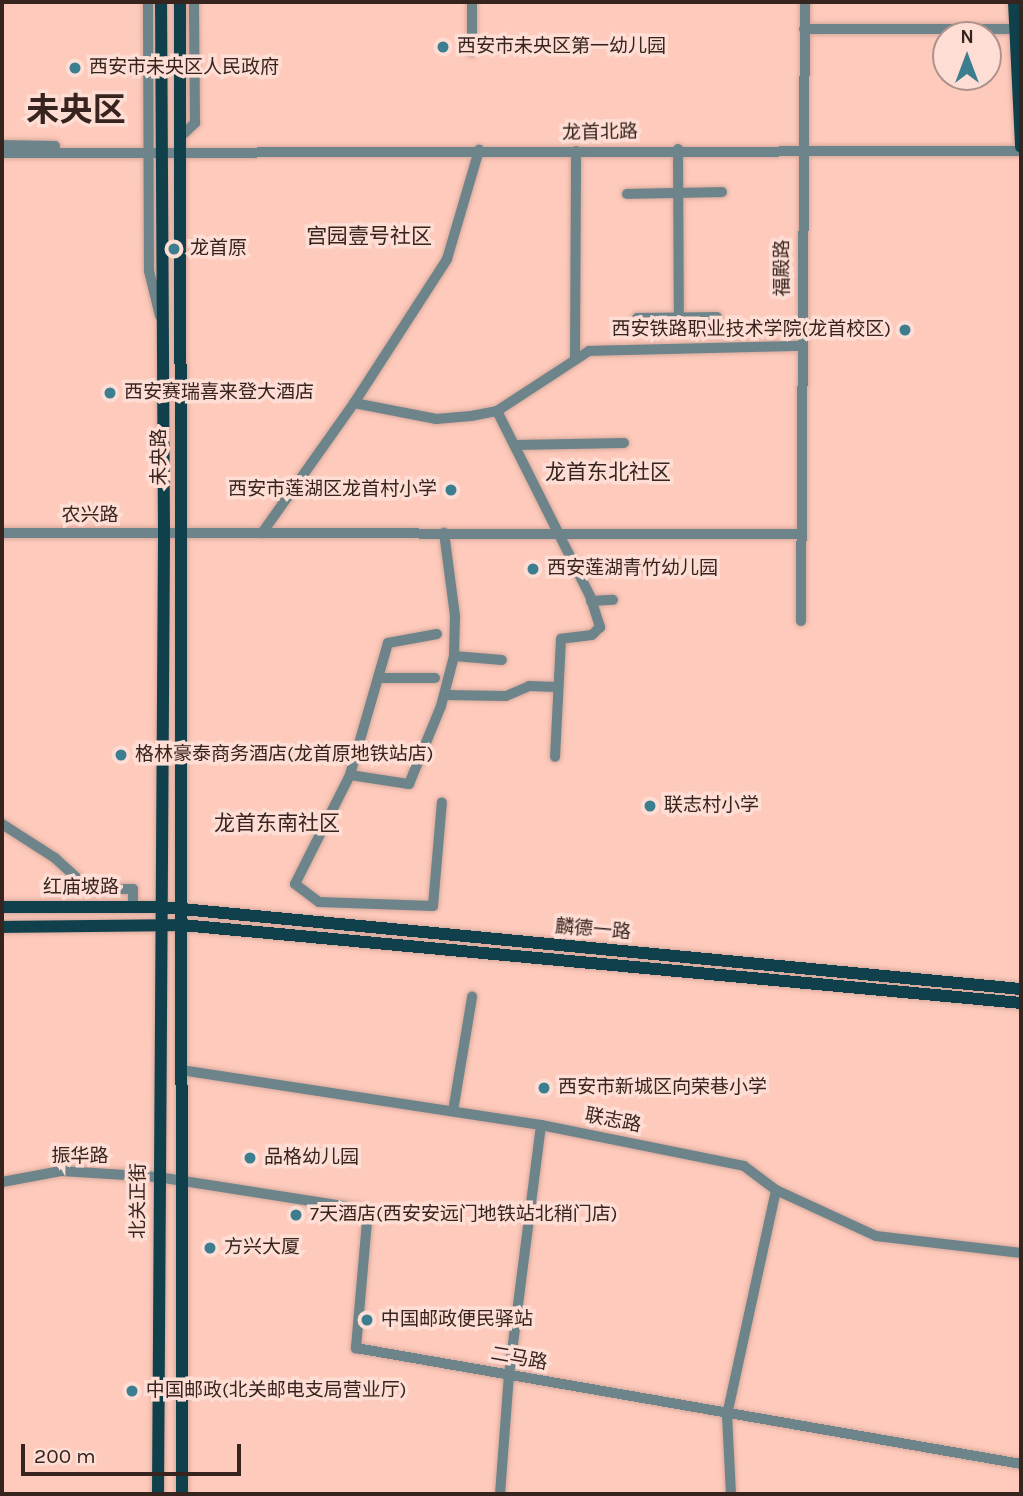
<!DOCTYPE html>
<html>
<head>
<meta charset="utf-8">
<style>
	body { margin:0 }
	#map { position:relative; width:1023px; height:1496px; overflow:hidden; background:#fecabb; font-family:Karla,"Noto Sans SC",sans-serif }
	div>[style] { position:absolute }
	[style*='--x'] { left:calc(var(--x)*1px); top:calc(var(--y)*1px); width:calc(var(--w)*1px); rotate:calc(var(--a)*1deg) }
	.roads { filter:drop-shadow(0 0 2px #d6a99c) drop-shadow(0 0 2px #d6a99c) }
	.minor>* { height:10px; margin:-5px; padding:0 5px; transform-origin:5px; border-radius:5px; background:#6d848b }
	.major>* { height:12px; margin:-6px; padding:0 6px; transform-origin:6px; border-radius:6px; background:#0f404b }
	.dots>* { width:19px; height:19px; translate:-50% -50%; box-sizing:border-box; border:4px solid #fdddd4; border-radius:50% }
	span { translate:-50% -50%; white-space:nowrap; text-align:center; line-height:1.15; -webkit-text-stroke:7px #fdddd4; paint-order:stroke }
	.poi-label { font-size:19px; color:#37241e }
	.left { translate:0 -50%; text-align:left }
	.right { translate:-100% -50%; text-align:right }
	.street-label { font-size:19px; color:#37241e }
	.neighbourhood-label { font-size:21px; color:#37241e }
	.town-label { font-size:33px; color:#37241e; font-weight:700 }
	.frame { position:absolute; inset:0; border:4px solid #37241e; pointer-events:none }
	.north { position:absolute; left:932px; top:21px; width:70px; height:70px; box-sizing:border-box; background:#fdddd4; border:2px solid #ae938b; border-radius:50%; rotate:0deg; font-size:19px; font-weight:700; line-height:28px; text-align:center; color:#37241e }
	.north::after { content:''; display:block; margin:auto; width:24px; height:32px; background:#3c7e8f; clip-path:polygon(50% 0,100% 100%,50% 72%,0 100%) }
	.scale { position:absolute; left:21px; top:1444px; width:220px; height:32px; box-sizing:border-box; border:4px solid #37241e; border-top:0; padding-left:9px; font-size:21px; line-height:24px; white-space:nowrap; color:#37241e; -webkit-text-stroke:5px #fdddd4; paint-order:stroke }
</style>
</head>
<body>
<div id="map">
	<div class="roads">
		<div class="minor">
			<div style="--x:148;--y:2;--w:269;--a:89.8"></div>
			<div style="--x:149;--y:271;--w:46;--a:76.3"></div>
			<div style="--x:804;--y:29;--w:211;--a:0"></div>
			<div style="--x:472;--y:52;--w:50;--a:-90"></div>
			<div style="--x:180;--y:137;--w:21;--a:-43"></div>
			<div style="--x:195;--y:123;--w:121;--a:-90.5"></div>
			<div style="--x:2;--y:145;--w:53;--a:1.1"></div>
			<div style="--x:678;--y:149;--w:168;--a:89.7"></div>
			<div style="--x:2;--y:153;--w:1019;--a:-0.11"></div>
			<div style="--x:627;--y:194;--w:95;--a:-1.2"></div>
			<div style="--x:637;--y:318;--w:80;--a:-0.7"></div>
			<div style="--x:575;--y:356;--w:205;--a:-89.7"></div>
			<div style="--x:354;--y:403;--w:84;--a:11"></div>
			<div style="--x:436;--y:419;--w:35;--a:-5"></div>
			<div style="--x:471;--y:416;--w:26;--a:-11"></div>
			<div style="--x:497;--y:411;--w:110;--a:-33.1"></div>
			<div style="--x:589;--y:351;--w:211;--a:-1.4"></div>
			<div style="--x:497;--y:411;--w:207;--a:63.3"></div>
			<div style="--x:590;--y:596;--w:33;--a:72"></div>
			<div style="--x:600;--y:627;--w:11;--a:135"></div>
			<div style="--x:592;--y:635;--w:31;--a:173"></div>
			<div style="--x:561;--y:639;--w:118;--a:92.9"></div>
			<div style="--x:515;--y:445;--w:109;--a:-1.1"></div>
			<div style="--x:2;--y:533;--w:799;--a:0.07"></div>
			<div style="--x:262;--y:533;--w:159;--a:-54.7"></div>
			<div style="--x:354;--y:403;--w:171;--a:-57.1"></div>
			<div style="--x:447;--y:259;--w:114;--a:-73.6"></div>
			<div style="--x:577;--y:573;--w:54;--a:-7.4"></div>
			<div style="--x:631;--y:566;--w:59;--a:0"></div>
			<div style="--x:591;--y:601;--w:22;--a:-3"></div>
			<div style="--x:801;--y:621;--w:619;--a:-89.63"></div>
			<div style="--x:437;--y:634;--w:50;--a:169.6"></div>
			<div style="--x:388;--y:643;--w:137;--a:106.1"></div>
			<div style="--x:350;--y:775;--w:122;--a:116.8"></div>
			<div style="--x:295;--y:884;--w:30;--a:37"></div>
			<div style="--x:319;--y:902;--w:114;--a:2"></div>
			<div style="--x:433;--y:906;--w:104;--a:-85.1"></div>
			<div style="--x:454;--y:656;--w:48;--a:4.8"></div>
			<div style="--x:378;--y:678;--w:57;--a:0"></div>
			<div style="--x:445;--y:695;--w:61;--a:0.9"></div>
			<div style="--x:506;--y:696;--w:25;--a:-23"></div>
			<div style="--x:529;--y:686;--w:28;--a:2"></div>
			<div style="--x:350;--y:775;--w:60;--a:8.7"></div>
			<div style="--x:409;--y:784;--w:84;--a:-67.7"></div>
			<div style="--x:441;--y:706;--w:52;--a:-75.4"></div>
			<div style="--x:454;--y:656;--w:40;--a:-88.6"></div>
			<div style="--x:455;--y:616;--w:84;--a:-97.5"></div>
			<div style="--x:2;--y:824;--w:63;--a:32.7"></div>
			<div style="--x:55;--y:858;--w:46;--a:42.4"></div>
			<div style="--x:89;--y:889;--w:44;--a:0"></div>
			<div style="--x:133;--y:889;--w:18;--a:90"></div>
			<div style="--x:181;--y:1070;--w:364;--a:8.7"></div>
			<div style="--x:541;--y:1125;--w:207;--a:11.4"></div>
			<div style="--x:744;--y:1166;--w:40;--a:37"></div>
			<div style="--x:776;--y:1190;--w:110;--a:24.7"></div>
			<div style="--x:876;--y:1236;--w:146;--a:6.7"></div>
			<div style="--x:453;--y:1111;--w:116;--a:-80.5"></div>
			<div style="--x:2;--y:1182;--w:60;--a:-10.6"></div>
			<div style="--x:61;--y:1171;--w:97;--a:3.5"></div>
			<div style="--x:158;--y:1177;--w:213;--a:8.9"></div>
			<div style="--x:368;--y:1210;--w:139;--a:95"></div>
			<div style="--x:356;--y:1348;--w:675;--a:9.89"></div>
			<div style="--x:500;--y:1494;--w:119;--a:-85.7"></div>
			<div style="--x:509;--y:1375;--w:252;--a:-82.7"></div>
			<div style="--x:731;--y:1494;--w:79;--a:-92.9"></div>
			<div style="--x:727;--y:1415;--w:230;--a:-77.7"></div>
		</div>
		<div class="major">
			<div style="--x:180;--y:2;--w:1492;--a:89.92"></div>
			<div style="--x:1014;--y:2;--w:145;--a:87.2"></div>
			<div style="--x:2;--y:907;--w:159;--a:0"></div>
			<div style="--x:161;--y:907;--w:864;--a:5.45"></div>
			<div style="--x:2;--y:927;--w:180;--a:-0.6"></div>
			<div style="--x:182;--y:925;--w:843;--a:5.31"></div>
			<div style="--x:158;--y:1494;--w:961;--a:-89.64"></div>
			<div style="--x:164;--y:533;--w:531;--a:-90.32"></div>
		</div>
	</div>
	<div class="dots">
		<div style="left:443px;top:47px;background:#3c7e8f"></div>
		<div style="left:75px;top:68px;background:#3c7e8f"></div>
		<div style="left:174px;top:249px;background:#3c7e8f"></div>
		<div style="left:905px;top:330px;background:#3c7e8f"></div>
		<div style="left:110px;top:393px;background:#3c7e8f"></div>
		<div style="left:451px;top:490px;background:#3c7e8f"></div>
		<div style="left:533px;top:569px;background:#3c7e8f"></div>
		<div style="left:121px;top:755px;background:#3c7e8f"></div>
		<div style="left:650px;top:806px;background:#3c7e8f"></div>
		<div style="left:544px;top:1088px;background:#3c7e8f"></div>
		<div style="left:250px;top:1158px;background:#3c7e8f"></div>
		<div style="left:296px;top:1215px;background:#3c7e8f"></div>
		<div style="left:210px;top:1248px;background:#3c7e8f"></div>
		<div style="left:367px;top:1320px;background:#3c7e8f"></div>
		<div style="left:132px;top:1391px;background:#3c7e8f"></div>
	</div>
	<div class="poi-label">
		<span class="left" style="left:457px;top:47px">西安市未央区第一幼儿园</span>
		<span class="left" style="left:89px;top:68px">西安市未央区人民政府</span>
		<span class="left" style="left:190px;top:249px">龙首原</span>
		<span class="right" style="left:891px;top:330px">西安铁路职业技术学院(龙首校区)</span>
		<span class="left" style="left:124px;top:393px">西安赛瑞喜来登大酒店</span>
		<span class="right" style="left:437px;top:490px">西安市莲湖区龙首村小学</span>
		<span class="left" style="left:547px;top:569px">西安莲湖青竹幼儿园</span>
		<span class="left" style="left:135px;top:755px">格林豪泰商务酒店(龙首原地铁站店)</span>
		<span class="left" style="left:664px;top:806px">联志村小学</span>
		<span class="left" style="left:558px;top:1088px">西安市新城区向荣巷小学</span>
		<span class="left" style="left:264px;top:1158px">品格幼儿园</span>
		<span class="left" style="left:310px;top:1215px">7天酒店(西安安远门地铁站北稍门店)</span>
		<span class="left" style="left:224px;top:1248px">方兴大厦</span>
		<span class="left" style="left:381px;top:1320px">中国邮政便民驿站</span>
		<span class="left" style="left:146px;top:1391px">中国邮政(北关邮电支局营业厅)</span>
	</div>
	<div class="street-label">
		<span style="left:600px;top:133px;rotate:-1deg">龙首北路</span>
		<span style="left:783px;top:268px;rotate:-90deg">福殿路</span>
		<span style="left:160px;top:457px;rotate:-90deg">未央路</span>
		<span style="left:90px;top:516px">农兴路</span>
		<span style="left:81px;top:888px">红庙坡路</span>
		<span style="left:593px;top:930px;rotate:5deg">麟德一路</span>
		<span style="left:613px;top:1121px;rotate:11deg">联志路</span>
		<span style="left:80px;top:1157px">振华路</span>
		<span style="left:139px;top:1201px;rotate:-90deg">北关正街</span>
		<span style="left:519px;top:1359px;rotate:10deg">二马路</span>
	</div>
	<div class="neighbourhood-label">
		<span style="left:369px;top:236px">宫园壹号社区</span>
		<span style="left:608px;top:472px">龙首东北社区</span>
		<span style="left:277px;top:823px">龙首东南社区</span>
	</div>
	<div class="town-label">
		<span style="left:76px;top:111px">未央区</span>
	</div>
	<div class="frame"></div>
	<div class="north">N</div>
	<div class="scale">200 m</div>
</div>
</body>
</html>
